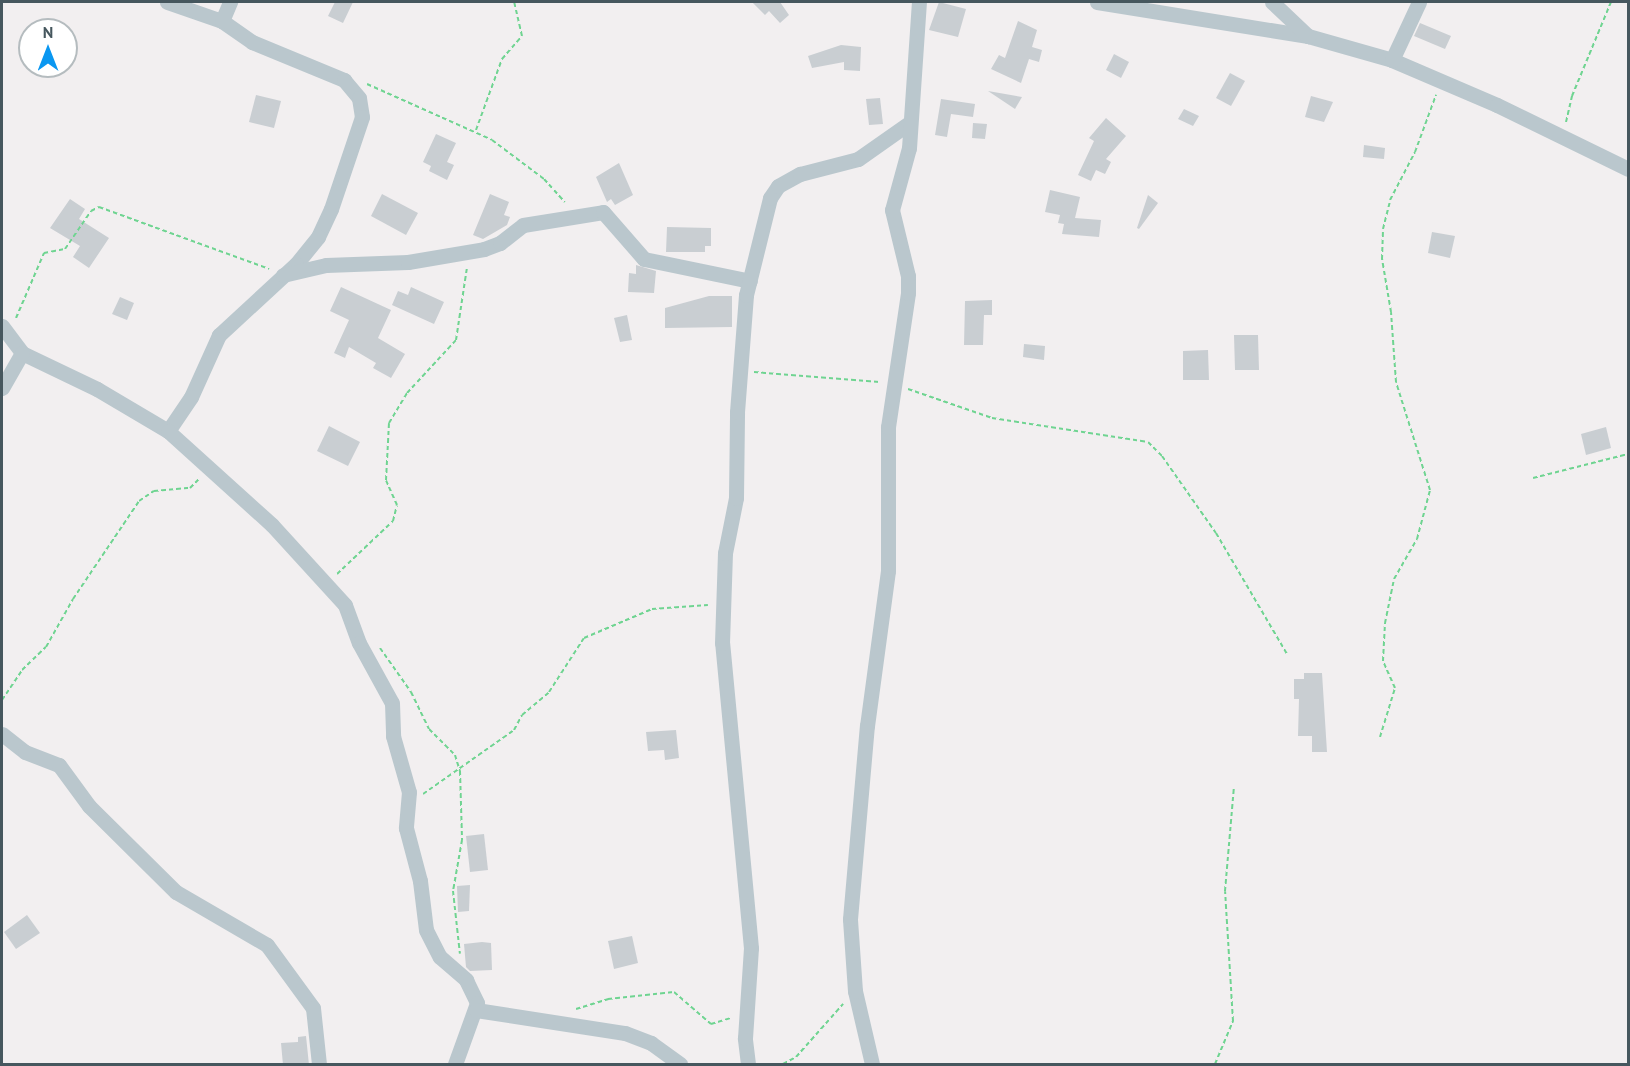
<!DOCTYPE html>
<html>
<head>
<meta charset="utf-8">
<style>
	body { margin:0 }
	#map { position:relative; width:1630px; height:1066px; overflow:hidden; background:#f2eff0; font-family:"PT Sans",sans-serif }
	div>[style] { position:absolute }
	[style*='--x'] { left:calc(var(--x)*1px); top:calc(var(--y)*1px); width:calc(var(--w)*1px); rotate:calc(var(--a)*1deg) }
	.building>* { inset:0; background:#c9ced2 }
	.path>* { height:2px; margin-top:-1px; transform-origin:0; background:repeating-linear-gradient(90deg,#6fd491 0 4.5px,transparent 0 7.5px) }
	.minor>* { height:15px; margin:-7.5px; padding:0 7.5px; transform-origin:7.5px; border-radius:7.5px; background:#bac7cd }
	span { translate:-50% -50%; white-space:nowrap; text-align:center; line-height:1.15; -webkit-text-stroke:4.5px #fff; paint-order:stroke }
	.frame { position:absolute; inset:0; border:3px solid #46575e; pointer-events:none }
	.north { position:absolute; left:18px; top:18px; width:60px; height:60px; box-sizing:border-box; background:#fff; border:2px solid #b5bcbf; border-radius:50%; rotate:0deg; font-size:16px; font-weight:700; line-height:24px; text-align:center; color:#46575e }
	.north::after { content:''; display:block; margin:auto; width:21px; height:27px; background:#0a97f1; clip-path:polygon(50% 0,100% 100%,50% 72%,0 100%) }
</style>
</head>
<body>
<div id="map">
	<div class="building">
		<div style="clip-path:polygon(335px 2px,353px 2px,343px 23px,328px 16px)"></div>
		<div style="clip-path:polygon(752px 2px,780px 2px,789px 15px,780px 23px,769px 11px,765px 15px)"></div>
		<div style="clip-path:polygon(939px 2px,966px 9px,958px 37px,929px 30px)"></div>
		<div style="clip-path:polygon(1018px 21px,1037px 30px,1032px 47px,1042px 50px,1039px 62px,1029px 59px,1021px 83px,991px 69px,999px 55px,1005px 58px)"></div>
		<div style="clip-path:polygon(1420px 23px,1451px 36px,1445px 49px,1414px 36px)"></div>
		<div style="clip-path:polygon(841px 45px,861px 47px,860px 71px,844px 70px,844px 62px,812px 68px,808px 56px)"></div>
		<div style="clip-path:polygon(1114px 54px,1129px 62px,1121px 78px,1106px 70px)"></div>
		<div style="clip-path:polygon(1230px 73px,1245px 81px,1231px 106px,1216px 98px)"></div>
		<div style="clip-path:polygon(988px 91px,1022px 97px,1015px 109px)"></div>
		<div style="clip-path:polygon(256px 95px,281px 101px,274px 128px,249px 122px)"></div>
		<div style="clip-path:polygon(1311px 96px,1333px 102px,1324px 122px,1305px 117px)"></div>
		<div style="clip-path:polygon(880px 98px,883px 124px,869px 125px,866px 99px)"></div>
		<div style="clip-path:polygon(941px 99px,975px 104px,973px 117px,951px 114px,947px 137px,935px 135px)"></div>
		<div style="clip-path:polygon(1184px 109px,1199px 116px,1193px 126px,1178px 119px)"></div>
		<div style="clip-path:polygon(1106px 118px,1126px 136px,1106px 159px,1111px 162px,1105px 174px,1096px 170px,1091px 181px,1078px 175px,1094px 141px,1089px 138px)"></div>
		<div style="clip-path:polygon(973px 123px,987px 124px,985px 139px,972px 138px)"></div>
		<div style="clip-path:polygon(436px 134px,456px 143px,447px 162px,454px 165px,447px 180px,429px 171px,431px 166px,423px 162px)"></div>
		<div style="clip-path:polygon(1364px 145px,1385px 148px,1384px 159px,1363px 157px)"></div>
		<div style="clip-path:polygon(619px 163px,633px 195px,615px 205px,611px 199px,607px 202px,596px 177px)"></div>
		<div style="clip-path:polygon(1050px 190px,1080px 197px,1075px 218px,1101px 220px,1099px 237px,1062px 234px,1064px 224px,1058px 223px,1060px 215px,1045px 212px)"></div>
		<div style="clip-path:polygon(382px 194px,418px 213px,406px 235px,371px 216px)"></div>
		<div style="clip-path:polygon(490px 194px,509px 202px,504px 215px,510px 217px,507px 225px,483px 239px,473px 235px)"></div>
		<div style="clip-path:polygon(1148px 195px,1158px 203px,1139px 229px,1137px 228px)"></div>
		<div style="clip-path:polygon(70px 199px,85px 209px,79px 219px,109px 238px,89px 268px,73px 257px,80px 246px,50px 228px)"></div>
		<div style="clip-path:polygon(667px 227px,711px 228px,711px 246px,705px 246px,705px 252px,666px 252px)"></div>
		<div style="clip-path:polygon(1432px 232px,1455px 236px,1450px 258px,1428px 253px)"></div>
		<div style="clip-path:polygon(636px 265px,656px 271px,654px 293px,628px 292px,629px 273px,636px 274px)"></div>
		<div style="clip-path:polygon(341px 287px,391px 310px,378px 338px,405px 354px,391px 378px,373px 368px,376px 363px,349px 347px,345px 358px,334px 353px,349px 320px,330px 311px)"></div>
		<div style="clip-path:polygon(411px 287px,444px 302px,434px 324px,392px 305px,398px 291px,408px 295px)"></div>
		<div style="clip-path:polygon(709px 296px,732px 296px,732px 327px,665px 328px,665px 308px)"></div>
		<div style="clip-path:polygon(120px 297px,134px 303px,127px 320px,112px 314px)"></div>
		<div style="clip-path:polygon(992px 300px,992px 315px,984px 315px,983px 345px,964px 345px,965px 301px)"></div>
		<div style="clip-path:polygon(627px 315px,632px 340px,620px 342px,614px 318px)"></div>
		<div style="clip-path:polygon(1234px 335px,1258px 335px,1259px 370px,1235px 370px)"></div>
		<div style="clip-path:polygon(1024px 344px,1045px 346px,1044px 360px,1023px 357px)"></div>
		<div style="clip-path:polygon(1208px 350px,1209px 380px,1183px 380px,1183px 351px)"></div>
		<div style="clip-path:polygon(329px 426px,360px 442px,348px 466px,317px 451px)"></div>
		<div style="clip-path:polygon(1606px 427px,1611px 448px,1586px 455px,1581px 434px)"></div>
		<div style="clip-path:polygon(1304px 673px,1322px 673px,1327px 752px,1312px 752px,1312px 736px,1298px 736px,1299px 699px,1294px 699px,1294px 679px,1304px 679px)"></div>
		<div style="clip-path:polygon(676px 730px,679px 758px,665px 760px,664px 750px,648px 751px,646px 732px)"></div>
		<div style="clip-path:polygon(484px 834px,488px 870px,470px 872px,466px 836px)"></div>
		<div style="clip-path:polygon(470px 885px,469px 911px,458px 912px,457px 886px)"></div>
		<div style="clip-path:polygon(27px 915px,40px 933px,16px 949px,4px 932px)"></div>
		<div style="clip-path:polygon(632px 936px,638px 963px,614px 969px,608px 941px)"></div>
		<div style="clip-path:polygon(482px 942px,491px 943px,492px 970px,470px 971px,466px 967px,464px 944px)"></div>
		<div style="clip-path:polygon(306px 1036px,309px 1065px,283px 1065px,281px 1043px,298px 1042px,298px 1037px)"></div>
	</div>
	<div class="path">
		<div style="--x:367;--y:84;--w:137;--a:24.1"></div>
		<div style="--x:492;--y:140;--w:65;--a:36.9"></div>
		<div style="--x:544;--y:179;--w:31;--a:48"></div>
		<div style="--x:1566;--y:122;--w:27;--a:-77"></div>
		<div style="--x:1572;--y:96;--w:102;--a:-67.5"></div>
		<div style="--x:476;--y:130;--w:76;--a:-69.9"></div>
		<div style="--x:502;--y:59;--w:30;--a:-49"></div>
		<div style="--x:522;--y:36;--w:35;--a:-103"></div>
		<div style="--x:16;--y:318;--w:71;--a:-66.7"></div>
		<div style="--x:44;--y:253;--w:21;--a:-11"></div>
		<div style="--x:65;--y:249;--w:46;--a:-55.6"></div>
		<div style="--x:91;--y:211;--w:9;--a:-27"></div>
		<div style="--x:99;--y:207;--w:181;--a:20"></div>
		<div style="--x:754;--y:372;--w:126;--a:4.5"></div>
		<div style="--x:908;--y:389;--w:89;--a:19"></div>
		<div style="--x:992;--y:418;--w:158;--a:8.7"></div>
		<div style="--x:1148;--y:442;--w:20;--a:45"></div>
		<div style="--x:1162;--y:456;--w:94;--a:55"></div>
		<div style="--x:1216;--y:533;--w:140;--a:59.6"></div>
		<div style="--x:1533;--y:478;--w:98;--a:-14.2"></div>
		<div style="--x:337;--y:574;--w:77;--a:-43.4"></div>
		<div style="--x:393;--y:521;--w:16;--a:-76"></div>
		<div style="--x:397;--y:505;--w:27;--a:-114"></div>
		<div style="--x:386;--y:480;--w:57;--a:-87"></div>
		<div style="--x:389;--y:423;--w:35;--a:-59"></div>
		<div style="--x:407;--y:393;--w:72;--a:-47.2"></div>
		<div style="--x:456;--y:340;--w:74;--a:-81.4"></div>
		<div style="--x:380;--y:648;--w:54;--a:54.8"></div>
		<div style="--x:411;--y:692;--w:41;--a:64.1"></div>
		<div style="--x:429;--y:729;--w:37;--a:45"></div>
		<div style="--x:455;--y:755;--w:17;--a:73"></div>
		<div style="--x:460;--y:771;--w:69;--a:88.3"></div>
		<div style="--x:462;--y:840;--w:52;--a:100"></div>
		<div style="--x:453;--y:891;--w:63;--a:83.7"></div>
		<div style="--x:2;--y:700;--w:36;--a:-56"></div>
		<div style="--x:22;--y:670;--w:33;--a:-44"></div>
		<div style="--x:46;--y:647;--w:55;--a:-60.6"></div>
		<div style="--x:73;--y:599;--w:118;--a:-56"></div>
		<div style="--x:139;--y:501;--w:18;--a:-34"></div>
		<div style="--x:154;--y:491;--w:36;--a:-5"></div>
		<div style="--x:190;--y:488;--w:13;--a:-45"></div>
		<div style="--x:1380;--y:737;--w:51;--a:-73"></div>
		<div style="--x:1395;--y:688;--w:30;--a:-114"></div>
		<div style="--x:1383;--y:661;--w:38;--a:-87"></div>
		<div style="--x:1385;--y:623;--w:45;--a:-78.4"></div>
		<div style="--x:1394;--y:579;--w:46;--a:-60.1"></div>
		<div style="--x:1417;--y:539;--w:51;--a:-75.1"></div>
		<div style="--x:1430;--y:490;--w:113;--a:-107.5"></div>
		<div style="--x:1396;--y:382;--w:70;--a:-94.1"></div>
		<div style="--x:1391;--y:312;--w:54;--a:-99.6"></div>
		<div style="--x:1382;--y:259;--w:30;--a:-88"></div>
		<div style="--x:1383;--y:229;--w:30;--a:-76"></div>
		<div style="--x:1390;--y:200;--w:54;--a:-62.5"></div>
		<div style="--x:1415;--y:152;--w:61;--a:-69.8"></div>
		<div style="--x:423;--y:794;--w:111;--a:-35.1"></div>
		<div style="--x:514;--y:730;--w:17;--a:-62"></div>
		<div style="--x:522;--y:715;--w:35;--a:-40"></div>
		<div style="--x:549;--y:692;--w:64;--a:-57.1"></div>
		<div style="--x:584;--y:638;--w:74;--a:-23.1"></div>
		<div style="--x:652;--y:609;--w:56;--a:-4.1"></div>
		<div style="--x:576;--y:1009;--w:34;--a:-17"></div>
		<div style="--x:608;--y:999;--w:66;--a:-6.1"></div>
		<div style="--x:674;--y:992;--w:49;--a:40.9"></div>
		<div style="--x:711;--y:1024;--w:21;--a:-17"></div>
		<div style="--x:783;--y:1064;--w:15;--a:-28"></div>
		<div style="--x:796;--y:1057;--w:71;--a:-48.4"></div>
		<div style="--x:1215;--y:1064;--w:47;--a:-67.3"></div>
		<div style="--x:1233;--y:1021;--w:130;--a:-93.5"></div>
		<div style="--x:1225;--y:891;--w:104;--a:-85.1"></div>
	</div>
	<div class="minor">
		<div style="--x:167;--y:2;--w:58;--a:19.1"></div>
		<div style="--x:222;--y:21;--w:37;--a:35"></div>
		<div style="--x:252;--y:42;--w:100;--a:22.4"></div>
		<div style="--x:344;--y:80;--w:23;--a:50"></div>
		<div style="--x:359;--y:98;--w:19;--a:81"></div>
		<div style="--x:362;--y:117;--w:97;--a:108.6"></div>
		<div style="--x:331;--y:209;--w:31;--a:115"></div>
		<div style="--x:318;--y:237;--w:35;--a:129"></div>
		<div style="--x:296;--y:264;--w:105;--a:137.3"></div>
		<div style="--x:219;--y:335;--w:68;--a:114.3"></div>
		<div style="--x:191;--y:397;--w:41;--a:124.1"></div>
		<div style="--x:1097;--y:2;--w:214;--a:9.2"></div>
		<div style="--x:1308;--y:36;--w:87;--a:15.9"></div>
		<div style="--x:1392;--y:60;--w:114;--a:23.2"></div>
		<div style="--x:1497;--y:105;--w:146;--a:26"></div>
		<div style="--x:1272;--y:2;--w:50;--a:43.4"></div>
		<div style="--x:222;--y:21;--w:21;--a:-67"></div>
		<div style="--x:1392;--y:60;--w:64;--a:-65"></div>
		<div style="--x:283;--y:275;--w:44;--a:-13.1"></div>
		<div style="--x:326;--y:265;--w:82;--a:-2.1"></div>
		<div style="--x:408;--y:262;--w:77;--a:-9.7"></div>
		<div style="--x:484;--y:249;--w:17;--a:-21"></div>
		<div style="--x:500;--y:243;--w:29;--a:-38"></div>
		<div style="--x:523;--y:225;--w:81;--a:-9.2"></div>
		<div style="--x:603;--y:212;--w:62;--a:48.9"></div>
		<div style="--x:644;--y:259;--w:108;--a:11.7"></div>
		<div style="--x:2;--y:326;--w:34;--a:53"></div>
		<div style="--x:22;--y:353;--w:83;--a:25.6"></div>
		<div style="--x:97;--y:389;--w:82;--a:30.6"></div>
		<div style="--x:168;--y:431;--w:140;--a:42.1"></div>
		<div style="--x:272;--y:525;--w:108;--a:47.6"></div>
		<div style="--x:345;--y:605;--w:40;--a:69.8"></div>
		<div style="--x:359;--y:643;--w:68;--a:61.2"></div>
		<div style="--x:392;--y:703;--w:33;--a:88"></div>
		<div style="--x:393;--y:736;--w:58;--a:74.1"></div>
		<div style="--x:409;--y:792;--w:36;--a:95"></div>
		<div style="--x:406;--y:828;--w:55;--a:75.2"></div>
		<div style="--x:420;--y:881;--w:49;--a:83"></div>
		<div style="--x:426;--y:930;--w:30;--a:63"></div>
		<div style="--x:440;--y:957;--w:35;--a:41"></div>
		<div style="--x:466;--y:980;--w:25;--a:64"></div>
		<div style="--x:477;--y:1003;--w:65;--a:109.8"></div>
		<div style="--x:2;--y:388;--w:40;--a:-60.3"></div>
		<div style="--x:2;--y:734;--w:29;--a:38"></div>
		<div style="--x:25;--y:752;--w:36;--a:21"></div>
		<div style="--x:59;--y:765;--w:51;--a:53.8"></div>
		<div style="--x:89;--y:806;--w:122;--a:44.7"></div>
		<div style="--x:176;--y:892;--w:105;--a:30.2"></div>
		<div style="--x:267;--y:945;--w:78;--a:53.9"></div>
		<div style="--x:313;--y:1008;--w:56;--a:83.9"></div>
		<div style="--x:476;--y:1010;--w:151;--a:8.8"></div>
		<div style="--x:625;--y:1033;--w:28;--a:21"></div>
		<div style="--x:651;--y:1043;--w:36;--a:36"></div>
		<div style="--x:748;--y:1064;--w:26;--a:-97"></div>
		<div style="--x:745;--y:1038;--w:90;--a:-86.2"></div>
		<div style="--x:751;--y:948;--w:306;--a:-95.4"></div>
		<div style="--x:722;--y:643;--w:90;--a:-88.1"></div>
		<div style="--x:725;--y:553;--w:56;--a:-78.7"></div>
		<div style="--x:736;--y:498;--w:86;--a:-89.3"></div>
		<div style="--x:737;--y:412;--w:117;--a:-85.6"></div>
		<div style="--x:746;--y:295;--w:100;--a:-76.1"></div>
		<div style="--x:770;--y:198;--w:14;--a:-56"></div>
		<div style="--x:778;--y:186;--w:25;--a:-29"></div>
		<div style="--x:800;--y:174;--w:60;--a:-14.5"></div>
		<div style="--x:858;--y:159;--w:62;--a:-35.2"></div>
		<div style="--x:872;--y:1064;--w:75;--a:-103.1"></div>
		<div style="--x:855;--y:991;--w:72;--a:-94"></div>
		<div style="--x:850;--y:919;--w:194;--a:-85"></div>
		<div style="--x:867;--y:726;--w:156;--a:-82.3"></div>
		<div style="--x:888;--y:571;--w:144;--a:-90"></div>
		<div style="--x:888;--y:427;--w:135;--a:-81.5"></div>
		<div style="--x:908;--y:293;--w:17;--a:-90"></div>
		<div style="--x:908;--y:276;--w:68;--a:-103.6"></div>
		<div style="--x:892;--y:210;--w:64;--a:-74.7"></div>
		<div style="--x:909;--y:148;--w:146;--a:-86.1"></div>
	</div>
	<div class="frame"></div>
	<div class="north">N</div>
</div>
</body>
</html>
